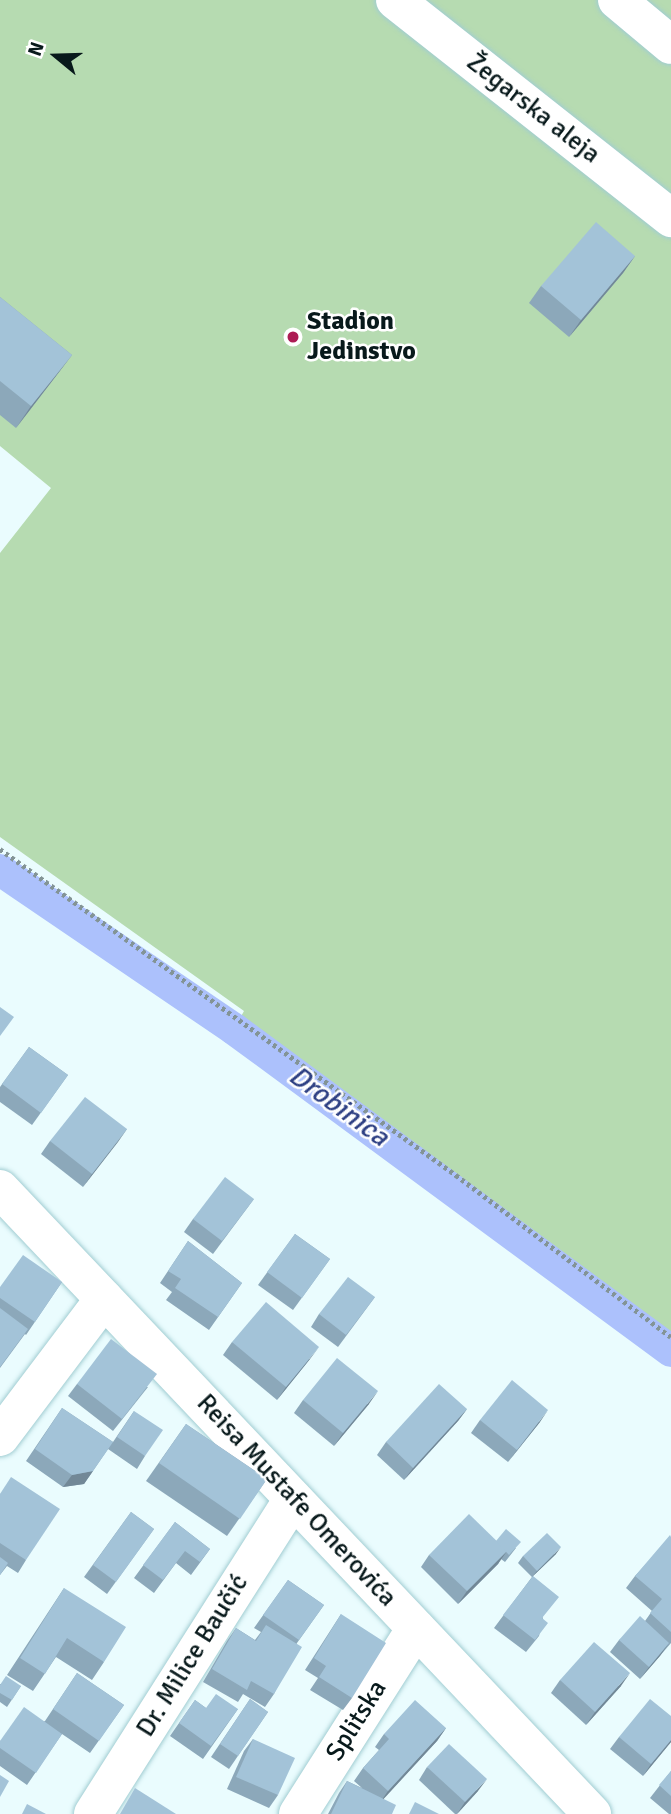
<!DOCTYPE html>
<html>
<head>
<meta charset="utf-8">
<style>
	body { margin:0 }
	#map { position:relative; width:671px; height:1814px; overflow:hidden; background:#eafcfe; font-family:Signika,sans-serif }
	div>[style] { position:absolute }
	[style*='--x'] { left:calc(var(--x)*1px); top:calc(var(--y)*1px); width:calc(var(--w)*1px); rotate:calc(var(--a)*1deg) }
	.green>* { inset:0; background:#b6dbb1 }
	.canal>* { height:32px; margin:-16px; padding:0 16px; transform-origin:16px; border-radius:16px; background:#acc1fc }
	.path>* { height:4.5px; margin-top:-2.25px; transform-origin:0; background:repeating-linear-gradient(90deg,#839496 0 3.5px,transparent 0 7px) }
	.roads { filter:drop-shadow(0 0 2px #a1cdd2) drop-shadow(0 0 2px #a1cdd2) }
	.minor>* { height:38px; margin:-19px; padding:0 19px; transform-origin:19px; border-radius:19px; background:#fff }
	.wall>* { inset:0; background:#8ca8ba }
	.shaded-wall>* { inset:0; background:#728897 }
	.building>* { inset:0; background:#a3c3d8 }
	.dots>* { width:19px; height:19px; translate:-50% -50%; box-sizing:border-box; border:4px solid #fff; border-radius:50% }
	span { translate:-50% -50%; white-space:nowrap; text-align:center; line-height:1.15; -webkit-text-stroke:5px #fff; paint-order:stroke }
	.street-label { font-size:26px; color:#08191b }
	.poi-label { font-size:26px; color:#08191b; font-weight:700 }
	.left { translate:0 -50%; text-align:left }
	.water-label { font-size:28px; color:#2d3f83; font-style:italic }
	.north { position:absolute; left:21px; top:21px; width:70px; height:70px; -webkit-text-stroke:5px #fff; paint-order:stroke; rotate:289deg; font-size:19px; font-weight:700; line-height:28px; text-align:center; color:#08191b }
	.north::after { content:''; display:block; margin:auto; width:24px; height:32px; background:#08191b; clip-path:polygon(50% 0,100% 100%,50% 72%,0 100%) }
</style>
</head>
<body>
<div id="map">
	<div class="green">
		<div style="clip-path:polygon(0 0,671px 0,671px 1352px,444px 1179px,234px 1029px,244px 1011px,0 837px,0 553px,51px 488px,0 446px)"></div>
	</div>
	<div class="canal">
		<div style="--x:0;--y:870;--w:283;--a:34.2"></div>
		<div style="--x:234;--y:1029;--w:543;--a:36.38"></div>
	</div>
	<div class="path">
		<div style="--x:0;--y:849;--w:561;--a:35.56"></div>
		<div style="--x:456;--y:1175;--w:269;--a:37"></div>
	</div>
	<div class="roads">
		<div class="minor">
			<div style="--x:395;--y:0;--w:352;--a:38.3"></div>
			<div style="--x:617;--y:0;--w:70;--a:39.8"></div>
			<div style="--x:0;--y:1189;--w:861;--a:46.55"></div>
			<div style="--x:0;--y:1437;--w:173;--a:-53"></div>
			<div style="--x:93;--y:1814;--w:373;--a:-57.6"></div>
			<div style="--x:298;--y:1814;--w:220;--a:-57.6"></div>
		</div>
	</div>
	<div class="wall">
		<div style="clip-path:polygon(635px 256px,623px 273px,569px 337px,529px 303px,541px 286px)"></div>
		<div style="clip-path:polygon(0 297px,72px 355px,56px 376px,16px 428px,0 415px)"></div>
		<div style="clip-path:polygon(29px 1047px,68px 1075px,32px 1125px,0 1102px,0 1087px)"></div>
		<div style="clip-path:polygon(127px 1129px,83px 1187px,41px 1154px,50px 1141px)"></div>
		<div style="clip-path:polygon(254px 1199px,213px 1254px,184px 1232px,193px 1219px)"></div>
		<div style="clip-path:polygon(295px 1234px,330px 1259px,293px 1310px,258px 1285px)"></div>
		<div style="clip-path:polygon(188px 1241px,242px 1283px,209px 1330px,166px 1300px,172px 1292px,160px 1283px)"></div>
		<div style="clip-path:polygon(62px 1282px,26px 1335px,25px 1334px,0 1368px,0 1287px)"></div>
		<div style="clip-path:polygon(375px 1297px,338px 1347px,311px 1327px,319px 1314px)"></div>
		<div style="clip-path:polygon(232px 1342px,310px 1359px,277px 1400px,223px 1355px)"></div>
		<div style="clip-path:polygon(77px 1384px,148px 1387px,113px 1431px,68px 1396px)"></div>
		<div style="clip-path:polygon(303px 1400px,369px 1404px,334px 1446px,294px 1413px)"></div>
		<div style="clip-path:polygon(62px 1408px,113px 1442px,134px 1411px,145px 1456px,137px 1469px,108px 1449px,84px 1484px,63px 1487px,26px 1461px)"></div>
		<div style="clip-path:polygon(467px 1409px,458px 1421px,404px 1480px,377px 1455px,386px 1442px)"></div>
		<div style="clip-path:polygon(480px 1420px,540px 1422px,508px 1462px,471px 1433px)"></div>
		<div style="clip-path:polygon(186px 1424px,267px 1479px,227px 1536px,146px 1481px)"></div>
		<div style="clip-path:polygon(0 1493px,26px 1560px,18px 1573px,7px 1566px,0 1575px)"></div>
		<div style="clip-path:polygon(131px 1512px,154px 1529px,107px 1594px,84px 1577px)"></div>
		<div style="clip-path:polygon(175px 1522px,210px 1549px,191px 1575px,176px 1563px,154px 1593px,134px 1578px)"></div>
		<div style="clip-path:polygon(671px 1537px,671px 1643px,640px 1679px,610px 1652px,619px 1640px,645px 1621px,652px 1611px,626px 1588px,635px 1576px)"></div>
		<div style="clip-path:polygon(496px 1541px,516px 1548px,505px 1562px,501px 1559px,498px 1564px,458px 1604px,421px 1567px,429px 1555px)"></div>
		<div style="clip-path:polygon(556px 1554px,533px 1576px,543px 1619px,539px 1636px,526px 1652px,494px 1628px,532px 1577px,518px 1563px,523px 1556px)"></div>
		<div style="clip-path:polygon(288px 1580px,324px 1605px,297px 1643px,274px 1694px,265px 1707px,243px 1694px,238px 1702px,203px 1682px,227px 1641px,236px 1628px,255px 1640px,261px 1632px,254px 1628px)"></div>
		<div style="clip-path:polygon(64px 1588px,104px 1662px,92px 1680px,56px 1657px,33px 1691px,7px 1675px)"></div>
		<div style="clip-path:polygon(341px 1614px,352px 1698px,343px 1710px,310px 1690px,318px 1678px,305px 1670px)"></div>
		<div style="clip-path:polygon(77px 1673px,124px 1705px,90px 1753px,62px 1734px,27px 1785px,0 1766px,0 1741px,45px 1721px)"></div>
		<div style="clip-path:polygon(560px 1680px,621px 1686px,586px 1725px,551px 1693px)"></div>
		<div style="clip-path:polygon(0 1684px,21px 1686px,7px 1707px,0 1702px)"></div>
		<div style="clip-path:polygon(250px 1699px,268px 1712px,229px 1769px,211px 1757px)"></div>
		<div style="clip-path:polygon(195px 1700px,206px 1708px,238px 1709px,203px 1759px,170px 1736px)"></div>
		<div style="clip-path:polygon(671px 1716px,671px 1742px,643px 1776px,610px 1749px,619px 1737px)"></div>
		<div style="clip-path:polygon(446px 1728px,437px 1741px,383px 1799px,392px 1814px,328px 1814px,339px 1793px,347px 1781px,362px 1788px,354px 1781px,363px 1768px,379px 1750px,375px 1747px,384px 1734px)"></div>
		<div style="clip-path:polygon(253px 1739px,278px 1795px,269px 1808px,227px 1789px,244px 1751px)"></div>
		<div style="clip-path:polygon(427px 1767px,478px 1791px,457px 1814px,455px 1814px,419px 1780px)"></div>
		<div style="clip-path:polygon(671px 1771px,671px 1814px,669px 1814px,650px 1798px)"></div>
	</div>
	<div class="shaded-wall">
		<div style="clip-path:polygon(635px 256px,623px 273px,569px 337px,581px 320px)"></div>
		<div style="clip-path:polygon(72px 355px,56px 376px,16px 428px,31px 406px)"></div>
		<div style="clip-path:polygon(127px 1129px,118px 1142px,83px 1187px,92px 1174px)"></div>
		<div style="clip-path:polygon(319px 1347px,310px 1359px,277px 1400px,286px 1387px)"></div>
		<div style="clip-path:polygon(378px 1391px,369px 1404px,334px 1446px,343px 1433px)"></div>
		<div style="clip-path:polygon(467px 1409px,458px 1421px,404px 1480px,413px 1468px)"></div>
		<div style="clip-path:polygon(548px 1410px,540px 1422px,508px 1462px,517px 1450px)"></div>
		<div style="clip-path:polygon(93px 1471px,84px 1484px,63px 1487px,72px 1475px)"></div>
		<div style="clip-path:polygon(561px 1547px,556px 1554px,532px 1577px,537px 1571px)"></div>
		<div style="clip-path:polygon(507px 1551px,498px 1564px,458px 1604px,467px 1591px)"></div>
		<div style="clip-path:polygon(669px 1643px,660px 1656px,640px 1679px,649px 1667px)"></div>
		<div style="clip-path:polygon(630px 1673px,621px 1686px,586px 1725px,595px 1712px)"></div>
		<div style="clip-path:polygon(446px 1728px,437px 1741px,379px 1804px,388px 1791px)"></div>
		<div style="clip-path:polygon(671px 1740px,671px 1742px,643px 1776px,651px 1764px)"></div>
		<div style="clip-path:polygon(487px 1779px,478px 1791px,457px 1814px,465px 1802px)"></div>
	</div>
	<div class="building">
		<div style="clip-path:polygon(596px 222px,635px 256px,581px 320px,541px 286px)"></div>
		<div style="clip-path:polygon(0 297px,72px 355px,31px 406px,0 381px)"></div>
		<div style="clip-path:polygon(0 1007px,14px 1017px,0 1036px)"></div>
		<div style="clip-path:polygon(29px 1047px,68px 1075px,41px 1113px,2px 1084px)"></div>
		<div style="clip-path:polygon(85px 1097px,127px 1129px,92px 1174px,50px 1141px)"></div>
		<div style="clip-path:polygon(225px 1177px,254px 1199px,222px 1241px,193px 1219px)"></div>
		<div style="clip-path:polygon(295px 1234px,330px 1259px,302px 1298px,267px 1272px)"></div>
		<div style="clip-path:polygon(188px 1241px,242px 1283px,218px 1317px,175px 1288px,181px 1279px,168px 1271px)"></div>
		<div style="clip-path:polygon(23px 1255px,62px 1282px,35px 1322px,0 1298px,0 1287px)"></div>
		<div style="clip-path:polygon(348px 1277px,375px 1297px,346px 1335px,319px 1314px)"></div>
		<div style="clip-path:polygon(266px 1302px,319px 1347px,286px 1387px,232px 1342px)"></div>
		<div style="clip-path:polygon(0 1308px,28px 1329px,0 1367px)"></div>
		<div style="clip-path:polygon(111px 1339px,157px 1374px,122px 1419px,77px 1384px)"></div>
		<div style="clip-path:polygon(337px 1358px,378px 1391px,343px 1433px,303px 1400px)"></div>
		<div style="clip-path:polygon(512px 1380px,548px 1410px,517px 1450px,480px 1420px)"></div>
		<div style="clip-path:polygon(439px 1384px,467px 1409px,413px 1468px,386px 1442px)"></div>
		<div style="clip-path:polygon(62px 1408px,113px 1442px,93px 1471px,72px 1475px,35px 1449px)"></div>
		<div style="clip-path:polygon(134px 1411px,163px 1430px,145px 1456px,117px 1437px)"></div>
		<div style="clip-path:polygon(186px 1424px,267px 1479px,240px 1519px,159px 1463px)"></div>
		<div style="clip-path:polygon(11px 1477px,60px 1509px,26px 1560px,0 1543px,0 1494px)"></div>
		<div style="clip-path:polygon(131px 1512px,154px 1529px,116px 1582px,93px 1565px)"></div>
		<div style="clip-path:polygon(469px 1514px,507px 1551px,467px 1591px,429px 1555px)"></div>
		<div style="clip-path:polygon(175px 1522px,210px 1549px,200px 1562px,185px 1551px,163px 1580px,143px 1565px)"></div>
		<div style="clip-path:polygon(506px 1529px,521px 1542px,509px 1555px,496px 1541px)"></div>
		<div style="clip-path:polygon(547px 1533px,561px 1547px,537px 1571px,523px 1556px)"></div>
		<div style="clip-path:polygon(670px 1535px,671px 1537px,671px 1632px,650px 1613px,662px 1599px,635px 1576px)"></div>
		<div style="clip-path:polygon(0 1557px,8px 1563px,0 1575px)"></div>
		<div style="clip-path:polygon(533px 1576px,559px 1597px,542px 1618px,548px 1623px,535px 1640px,503px 1615px)"></div>
		<div style="clip-path:polygon(288px 1580px,324px 1605px,299px 1640px,263px 1615px)"></div>
		<div style="clip-path:polygon(64px 1588px,126px 1627px,104px 1662px,67px 1638px,45px 1674px,20px 1658px)"></div>
		<div style="clip-path:polygon(341px 1614px,386px 1643px,352px 1698px,319px 1677px,326px 1666px,314px 1658px)"></div>
		<div style="clip-path:polygon(640px 1616px,669px 1643px,649px 1667px,619px 1640px)"></div>
		<div style="clip-path:polygon(266px 1625px,302px 1647px,274px 1694px,251px 1681px,247px 1690px,212px 1669px,236px 1628px,256px 1641px)"></div>
		<div style="clip-path:polygon(594px 1642px,630px 1673px,595px 1712px,560px 1680px)"></div>
		<div style="clip-path:polygon(77px 1673px,124px 1705px,99px 1741px,53px 1709px)"></div>
		<div style="clip-path:polygon(6px 1676px,21px 1686px,12px 1700px,0 1693px,0 1685px)"></div>
		<div style="clip-path:polygon(216px 1694px,238px 1709px,211px 1746px,179px 1723px,195px 1700px,206px 1708px)"></div>
		<div style="clip-path:polygon(250px 1699px,268px 1712px,238px 1756px,220px 1744px)"></div>
		<div style="clip-path:polygon(650px 1699px,671px 1716px,671px 1740px,651px 1764px,619px 1737px)"></div>
		<div style="clip-path:polygon(415px 1700px,446px 1728px,388px 1791px,363px 1768px,389px 1739px,384px 1734px)"></div>
		<div style="clip-path:polygon(24px 1707px,62px 1734px,36px 1773px,0 1748px,0 1741px)"></div>
		<div style="clip-path:polygon(253px 1739px,295px 1758px,278px 1795px,236px 1777px)"></div>
		<div style="clip-path:polygon(449px 1744px,487px 1779px,465px 1802px,427px 1767px)"></div>
		<div style="clip-path:polygon(671px 1771px,671px 1796px,659px 1785px)"></div>
		<div style="clip-path:polygon(0 1775px,9px 1781px,0 1797px)"></div>
		<div style="clip-path:polygon(347px 1781px,396px 1805px,392px 1814px,331px 1814px)"></div>
		<div style="clip-path:polygon(135px 1788px,176px 1814px,120px 1814px)"></div>
		<div style="clip-path:polygon(415px 1802px,439px 1814px,409px 1814px)"></div>
		<div style="clip-path:polygon(27px 1804px,46px 1814px,22px 1814px)"></div>
	</div>
	<div class="dots">
		<div style="left:293px;top:337px;background:#ad1c54"></div>
	</div>
	<div class="street-label">
		<span style="left:533px;top:109px;rotate:38deg">Žegarska aleja</span>
		<span style="left:296px;top:1501px;rotate:47deg">Reisa Mustafe Omerovića</span>
		<span style="left:193px;top:1656px;rotate:-58deg">Dr. Milice Baučić</span>
		<span style="left:357px;top:1721px;rotate:-58deg">Splitska</span>
	</div>
	<div class="poi-label">
		<span class="left" style="left:307px;top:337px">Stadion<br>Jedinstvo</span>
	</div>
	<div class="water-label">
		<span style="left:339px;top:1106px;rotate:36deg">Drobinica</span>
	</div>
	<div class="north">N</div>
</div>
</body>
</html>
